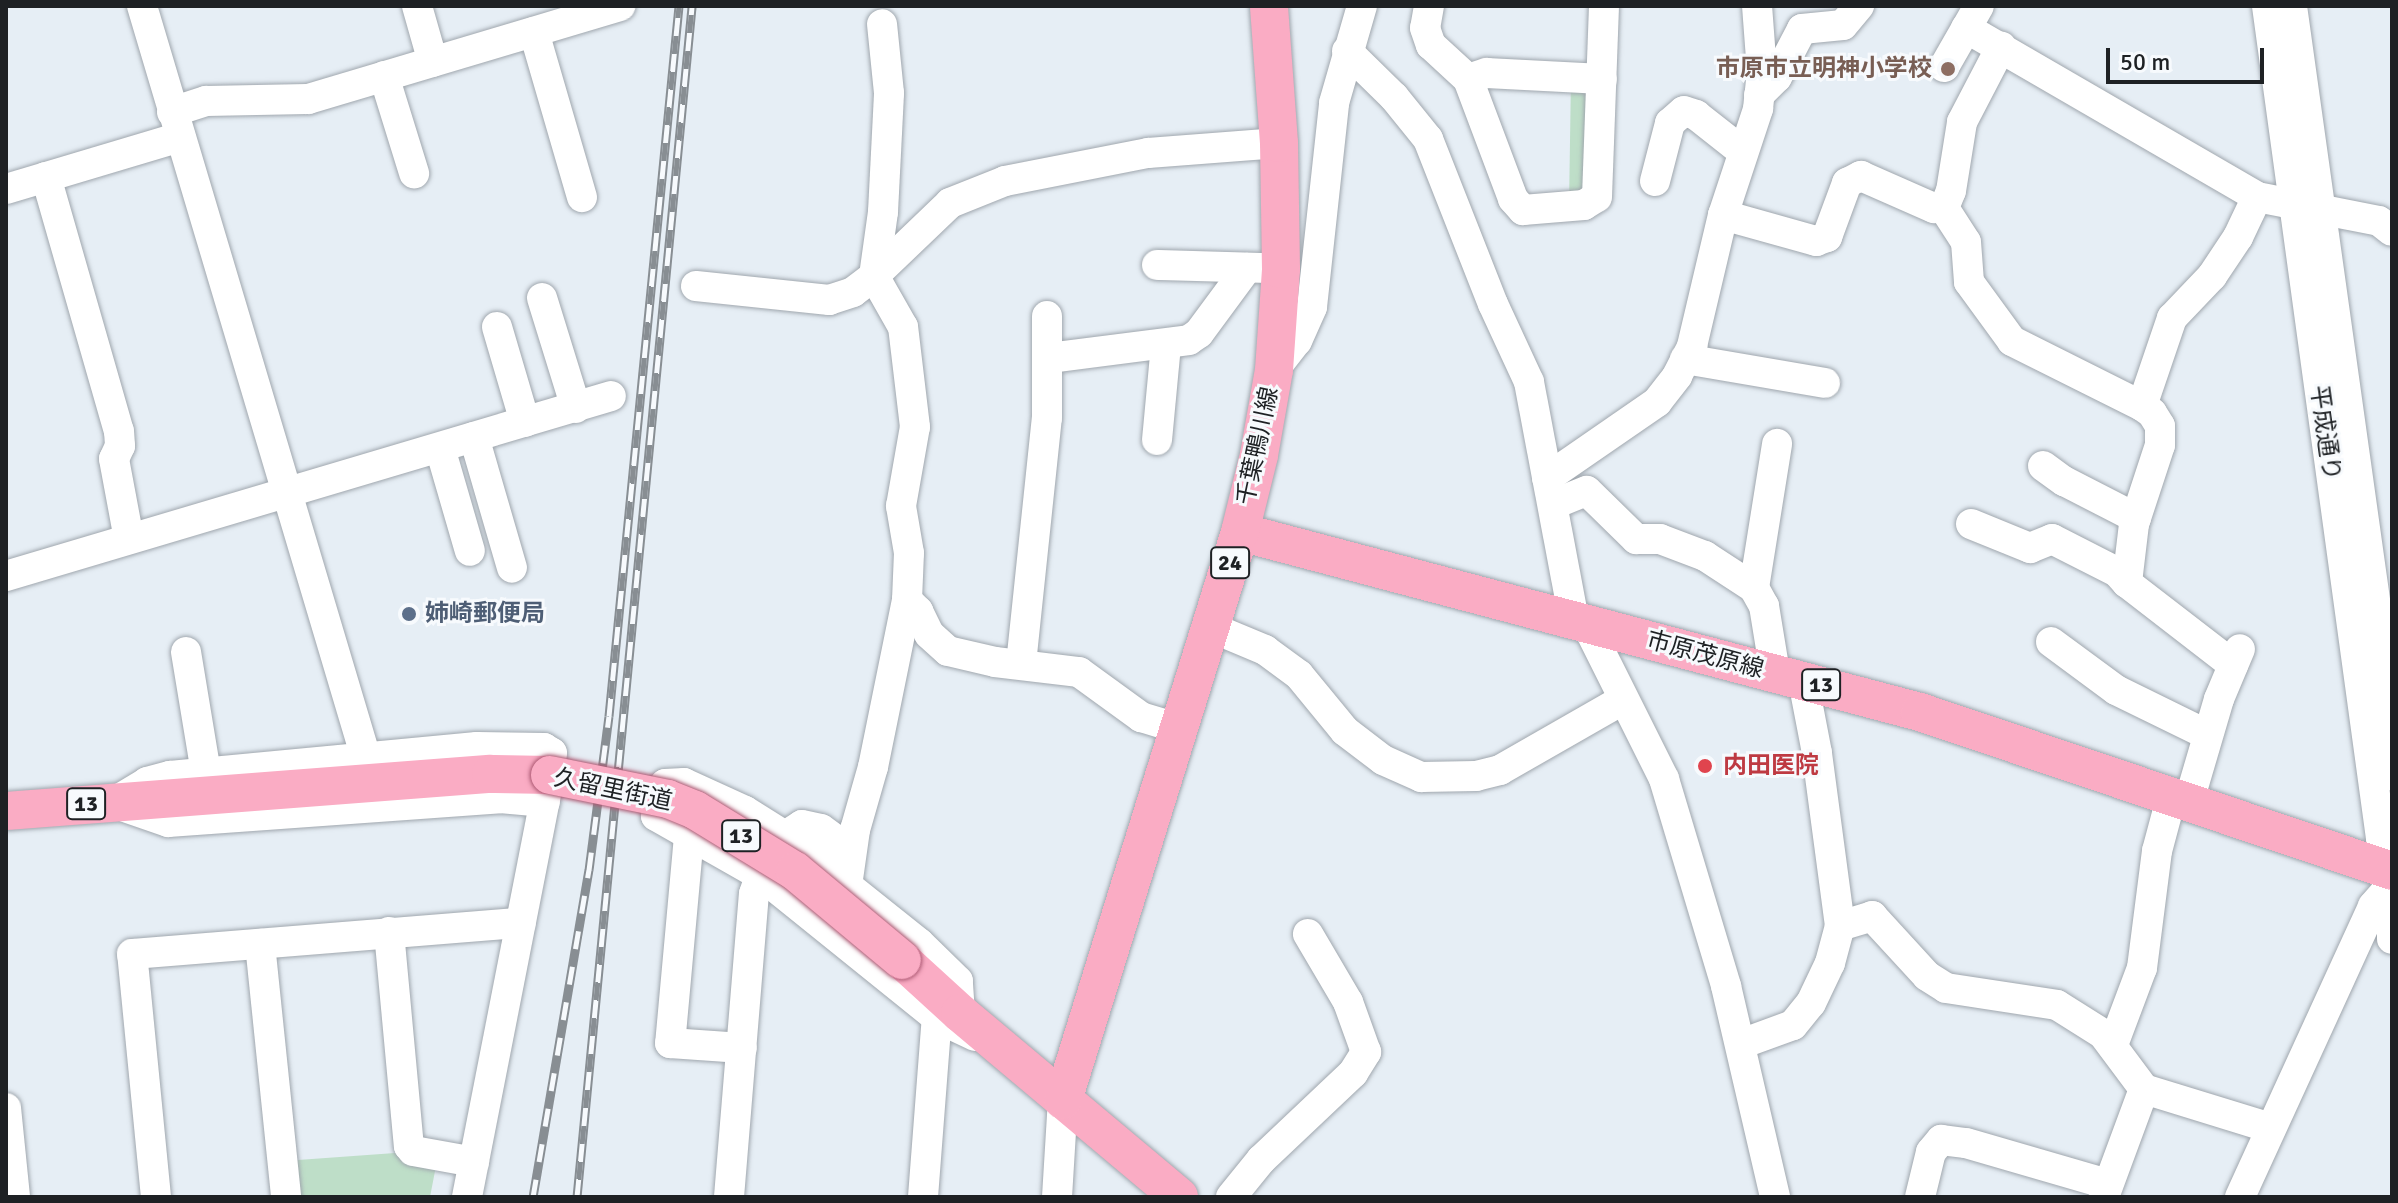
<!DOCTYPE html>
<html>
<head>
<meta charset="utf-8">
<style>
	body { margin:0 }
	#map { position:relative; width:2398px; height:1203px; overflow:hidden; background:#e6eef5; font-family:Signika,"Noto Sans JP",sans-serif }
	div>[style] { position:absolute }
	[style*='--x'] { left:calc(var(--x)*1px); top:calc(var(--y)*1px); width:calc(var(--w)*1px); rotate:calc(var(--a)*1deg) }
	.green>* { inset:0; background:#bedec8 }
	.roads { filter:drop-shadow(0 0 2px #a0a7ae) drop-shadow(0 0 2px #a0a7ae) }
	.minor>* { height:30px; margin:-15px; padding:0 15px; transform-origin:15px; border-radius:15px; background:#fff }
	.major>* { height:38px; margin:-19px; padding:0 19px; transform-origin:19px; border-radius:19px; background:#faacc4 }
	.rail>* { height:9px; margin-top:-4.5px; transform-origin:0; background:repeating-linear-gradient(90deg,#f7fafd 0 18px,#888e93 0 36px); box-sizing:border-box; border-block:2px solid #888e93 }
	.bridges { filter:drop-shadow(0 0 2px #ab5872) drop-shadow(0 0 2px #ab5872) }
	.major-bridge>* { height:38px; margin:-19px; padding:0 19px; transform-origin:19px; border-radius:19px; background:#faacc4 }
	.dots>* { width:22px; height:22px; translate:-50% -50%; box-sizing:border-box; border:4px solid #f7fafd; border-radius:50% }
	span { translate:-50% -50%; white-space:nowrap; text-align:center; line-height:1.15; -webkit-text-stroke:6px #f7fafd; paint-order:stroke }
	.shield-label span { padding:2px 6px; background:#f7fafd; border:2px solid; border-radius:6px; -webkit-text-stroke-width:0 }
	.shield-label { font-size:22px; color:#1e2124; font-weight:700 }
	.education-label { font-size:24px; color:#785e54; font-weight:700 }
	.right { translate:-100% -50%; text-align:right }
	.street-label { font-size:24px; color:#1e2124 }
	.service-label { font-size:24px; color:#4e5e75; font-weight:700 }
	.left { translate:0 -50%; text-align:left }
	.health-label { font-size:24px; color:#be3a42; font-weight:700 }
	.frame { position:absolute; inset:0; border:8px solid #1e2124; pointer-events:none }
	.scale { position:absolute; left:2106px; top:48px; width:158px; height:36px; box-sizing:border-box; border:4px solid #1e2124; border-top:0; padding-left:10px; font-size:24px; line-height:28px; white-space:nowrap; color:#1e2124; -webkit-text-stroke:6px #f7fafd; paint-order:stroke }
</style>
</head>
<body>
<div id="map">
	<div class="green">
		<div style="clip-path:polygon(1571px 77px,1602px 79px,1597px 197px,1569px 206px)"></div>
		<div style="clip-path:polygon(395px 1153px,401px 1159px,436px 1166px,430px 1197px,295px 1197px,292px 1168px,298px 1160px)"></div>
	</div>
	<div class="roads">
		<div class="minor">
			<div style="--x:142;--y:6;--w:785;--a:73.41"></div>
			<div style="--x:417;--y:6;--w:58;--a:74.1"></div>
			<div style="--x:1429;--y:6;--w:22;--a:100"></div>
			<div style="--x:1425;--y:28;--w:18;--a:71"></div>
			<div style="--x:1431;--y:45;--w:50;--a:42.6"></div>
			<div style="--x:1468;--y:79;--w:128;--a:69.4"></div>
			<div style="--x:1513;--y:199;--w:15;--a:48"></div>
			<div style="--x:1523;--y:210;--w:61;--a:-4.7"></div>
			<div style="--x:1584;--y:205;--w:15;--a:-32"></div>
			<div style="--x:1597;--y:197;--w:191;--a:-87.9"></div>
			<div style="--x:2267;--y:6;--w:840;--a:82.2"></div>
			<div style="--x:2381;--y:838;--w:23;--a:61"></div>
			<div style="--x:2292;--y:6;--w:621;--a:82.04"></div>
			<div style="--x:2378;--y:621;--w:155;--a:84.8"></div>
			<div style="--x:1966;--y:28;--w:337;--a:30.1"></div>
			<div style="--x:2257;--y:197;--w:124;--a:11.1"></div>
			<div style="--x:2379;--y:221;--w:16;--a:38"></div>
			<div style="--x:534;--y:32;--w:172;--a:73.8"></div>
			<div style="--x:1347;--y:51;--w:66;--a:44.4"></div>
			<div style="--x:1394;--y:97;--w:54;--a:51"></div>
			<div style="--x:1428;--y:139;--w:177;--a:68.5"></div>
			<div style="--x:1493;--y:304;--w:86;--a:65.2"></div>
			<div style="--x:1529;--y:382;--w:242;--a:79.3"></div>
			<div style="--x:1944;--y:67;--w:70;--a:-60.2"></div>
			<div style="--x:384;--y:76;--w:102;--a:72.8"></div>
			<div style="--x:1468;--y:79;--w:20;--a:-18"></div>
			<div style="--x:1487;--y:73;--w:115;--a:3"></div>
			<div style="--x:1759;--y:95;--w:25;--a:-45"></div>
			<div style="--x:1777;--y:77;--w:54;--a:-62.5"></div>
			<div style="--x:1802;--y:29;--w:41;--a:-5.6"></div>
			<div style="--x:1843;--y:25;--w:25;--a:-50"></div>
			<div style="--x:172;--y:112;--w:36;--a:-18"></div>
			<div style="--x:206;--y:101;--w:102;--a:-1.1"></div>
			<div style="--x:308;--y:99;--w:326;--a:-16.6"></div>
			<div style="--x:46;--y:177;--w:264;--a:74"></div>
			<div style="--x:119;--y:431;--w:15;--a:86"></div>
			<div style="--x:120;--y:446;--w:14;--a:115"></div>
			<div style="--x:114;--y:459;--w:81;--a:79.4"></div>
			<div style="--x:1655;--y:181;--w:60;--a:-75.5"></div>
			<div style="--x:1670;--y:123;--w:18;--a:-41"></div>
			<div style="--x:1684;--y:111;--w:13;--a:18"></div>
			<div style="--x:1696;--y:115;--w:60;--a:38.2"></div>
			<div style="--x:6;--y:189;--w:182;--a:-16.6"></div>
			<div style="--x:1944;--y:208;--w:40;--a:57.1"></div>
			<div style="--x:1966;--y:242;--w:40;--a:85.7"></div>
			<div style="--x:1969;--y:282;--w:73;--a:53.9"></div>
			<div style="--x:2012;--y:341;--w:145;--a:26.6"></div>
			<div style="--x:2142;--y:406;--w:12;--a:35"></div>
			<div style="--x:2152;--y:413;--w:15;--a:58"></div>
			<div style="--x:2160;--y:426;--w:19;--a:90"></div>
			<div style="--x:2160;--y:445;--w:83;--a:108.2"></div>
			<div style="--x:2134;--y:524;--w:59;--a:96.8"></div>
			<div style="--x:1723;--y:215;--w:97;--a:15.6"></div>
			<div style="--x:1816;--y:241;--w:12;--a:-20"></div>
			<div style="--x:1827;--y:237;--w:58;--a:-69.7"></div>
			<div style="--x:1847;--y:183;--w:16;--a:-27"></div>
			<div style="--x:1861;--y:176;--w:80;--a:23.7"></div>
			<div style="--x:1934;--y:208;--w:10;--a:0"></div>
			<div style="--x:1944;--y:208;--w:18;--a:-68"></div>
			<div style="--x:1951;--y:191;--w:70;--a:-80.9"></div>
			<div style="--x:1962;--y:122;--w:85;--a:-62.5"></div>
			<div style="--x:1157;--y:265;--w:106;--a:1.6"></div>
			<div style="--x:696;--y:286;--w:134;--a:6"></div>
			<div style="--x:829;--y:300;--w:25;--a:-18"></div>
			<div style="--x:853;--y:292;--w:26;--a:-37"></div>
			<div style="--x:874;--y:276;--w:105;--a:-43.8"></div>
			<div style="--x:950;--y:203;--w:59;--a:-21.8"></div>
			<div style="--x:1005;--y:181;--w:146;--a:-11.1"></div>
			<div style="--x:1148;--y:153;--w:131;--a:-4.4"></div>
			<div style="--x:542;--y:298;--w:115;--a:72.8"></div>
			<div style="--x:497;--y:327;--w:99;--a:73.6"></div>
			<div style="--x:1049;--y:358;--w:141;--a:-7.3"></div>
			<div style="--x:1189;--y:340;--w:12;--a:-35"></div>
			<div style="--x:1199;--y:333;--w:81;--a:-53.6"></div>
			<div style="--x:1685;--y:359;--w:142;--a:9.7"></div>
			<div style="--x:1274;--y:370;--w:37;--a:-52"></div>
			<div style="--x:1297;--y:341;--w:37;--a:-66"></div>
			<div style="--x:1312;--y:307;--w:205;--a:-83.8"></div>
			<div style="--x:1334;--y:103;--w:101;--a:-73.9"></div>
			<div style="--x:2142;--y:406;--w:93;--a:-71.2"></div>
			<div style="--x:2172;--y:318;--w:58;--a:-46.4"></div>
			<div style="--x:2212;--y:276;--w:47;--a:-56.3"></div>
			<div style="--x:2238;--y:237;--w:44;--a:-64.6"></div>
			<div style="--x:474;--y:437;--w:136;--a:73.8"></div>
			<div style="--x:1157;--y:440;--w:96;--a:-84.6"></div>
			<div style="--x:440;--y:448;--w:107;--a:73.8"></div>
			<div style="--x:2043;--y:466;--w:26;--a:36"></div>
			<div style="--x:2064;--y:481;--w:81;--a:27.2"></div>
			<div style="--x:1547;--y:478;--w:134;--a:-34.6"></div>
			<div style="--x:1657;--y:402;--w:33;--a:-52"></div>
			<div style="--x:1677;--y:376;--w:34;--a:-63"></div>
			<div style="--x:1692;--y:346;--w:135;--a:-76.7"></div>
			<div style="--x:1723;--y:215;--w:112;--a:-71.7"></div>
			<div style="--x:1758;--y:109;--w:37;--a:-84"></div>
			<div style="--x:1762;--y:72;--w:66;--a:-94.3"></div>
			<div style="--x:1554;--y:504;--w:35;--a:-22"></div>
			<div style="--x:1587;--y:491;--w:69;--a:44.4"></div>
			<div style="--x:1636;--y:539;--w:24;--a:0"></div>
			<div style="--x:1660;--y:539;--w:48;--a:20.7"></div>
			<div style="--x:1705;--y:556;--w:59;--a:33.1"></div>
			<div style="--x:1971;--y:524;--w:64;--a:22.1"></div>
			<div style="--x:2030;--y:548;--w:24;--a:-22"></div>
			<div style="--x:2052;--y:539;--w:73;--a:26.9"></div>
			<div style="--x:2117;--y:572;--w:15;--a:48"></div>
			<div style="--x:2127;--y:583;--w:134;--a:37.7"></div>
			<div style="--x:6;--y:576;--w:631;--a:-16.57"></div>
			<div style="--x:907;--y:600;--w:16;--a:45"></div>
			<div style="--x:918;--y:611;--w:25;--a:64"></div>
			<div style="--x:929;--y:634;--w:25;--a:42"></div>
			<div style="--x:948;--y:651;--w:48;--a:13.2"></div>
			<div style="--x:995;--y:662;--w:85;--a:6.8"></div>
			<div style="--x:1079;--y:672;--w:77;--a:36"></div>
			<div style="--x:1141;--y:717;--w:39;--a:17"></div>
			<div style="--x:1586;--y:623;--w:174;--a:63.4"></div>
			<div style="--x:1664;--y:779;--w:216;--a:73.3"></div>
			<div style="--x:1726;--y:986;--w:217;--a:76.9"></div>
			<div style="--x:1210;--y:627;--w:60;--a:22.7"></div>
			<div style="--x:1265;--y:650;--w:42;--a:36.3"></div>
			<div style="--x:1299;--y:675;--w:72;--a:50.6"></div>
			<div style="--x:1345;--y:731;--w:48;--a:37.3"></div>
			<div style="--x:1383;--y:760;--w:42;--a:24.1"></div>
			<div style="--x:1421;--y:777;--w:55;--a:-1"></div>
			<div style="--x:1476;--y:776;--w:25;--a:-14"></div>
			<div style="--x:1500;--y:770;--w:141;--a:-29.8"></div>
			<div style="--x:2051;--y:642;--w:81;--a:36.4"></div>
			<div style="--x:2116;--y:690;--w:102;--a:26.1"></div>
			<div style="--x:186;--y:652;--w:123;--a:80.6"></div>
			<div style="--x:1021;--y:664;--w:247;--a:-84"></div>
			<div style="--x:1047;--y:418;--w:102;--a:-90"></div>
			<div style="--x:1775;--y:673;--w:68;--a:-99.3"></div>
			<div style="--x:1764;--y:606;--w:21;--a:-119"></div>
			<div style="--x:1754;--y:588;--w:146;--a:-80.9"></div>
			<div style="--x:119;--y:799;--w:33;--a:-31"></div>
			<div style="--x:147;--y:782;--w:24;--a:-15"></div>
			<div style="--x:170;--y:776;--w:308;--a:-5.4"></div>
			<div style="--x:477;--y:747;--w:67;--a:0.9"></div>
			<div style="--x:544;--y:748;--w:9;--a:32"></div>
			<div style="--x:552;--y:753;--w:9;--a:96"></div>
			<div style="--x:2189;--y:801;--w:106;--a:-73.6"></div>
			<div style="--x:2219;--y:699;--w:54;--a:-67.2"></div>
			<div style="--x:122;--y:806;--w:49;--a:19.2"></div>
			<div style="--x:168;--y:822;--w:333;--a:-4.1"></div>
			<div style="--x:500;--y:798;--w:45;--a:5.1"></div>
			<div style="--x:689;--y:836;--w:208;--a:95.2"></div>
			<div style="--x:670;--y:1043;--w:72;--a:4"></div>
			<div style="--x:785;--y:836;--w:20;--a:-33"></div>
			<div style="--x:802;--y:825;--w:19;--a:12"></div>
			<div style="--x:821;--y:829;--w:24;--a:36"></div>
			<div style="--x:840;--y:843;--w:24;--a:68"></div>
			<div style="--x:847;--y:886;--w:57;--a:-81.9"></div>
			<div style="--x:855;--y:830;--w:66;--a:-74.1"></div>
			<div style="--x:873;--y:767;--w:170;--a:-78.5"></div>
			<div style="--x:907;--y:600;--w:47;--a:-87.6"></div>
			<div style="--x:909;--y:553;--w:48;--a:-99.7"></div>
			<div style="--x:901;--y:506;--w:80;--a:-80"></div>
			<div style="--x:915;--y:427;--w:101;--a:-96.8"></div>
			<div style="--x:903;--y:327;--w:59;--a:-119.6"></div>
			<div style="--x:874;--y:276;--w:65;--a:-82"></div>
			<div style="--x:883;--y:212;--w:119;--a:-87.1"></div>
			<div style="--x:889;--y:93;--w:69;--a:-95.8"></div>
			<div style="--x:2392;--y:922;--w:17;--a:90"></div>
			<div style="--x:1840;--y:926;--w:34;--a:-17"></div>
			<div style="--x:1872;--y:916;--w:81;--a:47.5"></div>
			<div style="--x:1927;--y:976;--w:22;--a:32"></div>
			<div style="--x:1946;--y:988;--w:112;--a:8.7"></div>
			<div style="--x:2057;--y:1005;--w:54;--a:32.2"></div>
			<div style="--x:2103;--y:1034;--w:69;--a:53.3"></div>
			<div style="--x:2144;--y:1089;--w:133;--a:17.1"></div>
			<div style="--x:389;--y:932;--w:215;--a:84.7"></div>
			<div style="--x:409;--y:1146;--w:6;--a:51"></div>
			<div style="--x:413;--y:1151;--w:62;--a:10.2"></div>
			<div style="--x:260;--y:944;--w:254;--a:84.1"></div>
			<div style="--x:960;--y:1013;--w:32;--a:-94"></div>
			<div style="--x:958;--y:981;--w:54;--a:-135.7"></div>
			<div style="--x:919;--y:943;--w:171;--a:-141.4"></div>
			<div style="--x:785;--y:836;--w:47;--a:-148"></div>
			<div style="--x:745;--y:811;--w:67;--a:-155.3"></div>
			<div style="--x:684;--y:783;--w:19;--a:177"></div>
			<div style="--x:665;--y:784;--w:33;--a:106"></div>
			<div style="--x:656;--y:816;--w:120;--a:29.6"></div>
			<div style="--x:760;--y:875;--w:228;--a:38.9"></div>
			<div style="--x:937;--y:1018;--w:42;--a:25.3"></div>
			<div style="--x:1741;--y:1044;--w:55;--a:-20.1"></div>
			<div style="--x:1793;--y:1025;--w:28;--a:-51"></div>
			<div style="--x:1811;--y:1003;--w:44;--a:-64.6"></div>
			<div style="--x:1830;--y:963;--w:38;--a:-75"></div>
			<div style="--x:1840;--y:926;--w:175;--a:-97.6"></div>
			<div style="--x:1817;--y:753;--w:74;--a:-100.9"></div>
			<div style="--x:2113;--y:1045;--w:82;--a:-69.4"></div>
			<div style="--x:2142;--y:968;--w:118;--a:-82.7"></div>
			<div style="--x:2157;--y:851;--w:58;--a:-75"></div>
			<div style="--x:6;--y:1108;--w:89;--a:84.2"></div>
			<div style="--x:156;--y:1197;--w:244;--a:-95.6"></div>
			<div style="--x:132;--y:954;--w:390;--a:-4.6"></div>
			<div style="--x:467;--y:1197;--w:419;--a:-78.9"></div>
			<div style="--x:729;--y:1197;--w:304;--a:-85.3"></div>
			<div style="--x:754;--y:894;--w:20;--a:-72"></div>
			<div style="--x:923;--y:1197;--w:198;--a:-85.6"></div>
			<div style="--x:1057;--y:1197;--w:97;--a:-86.5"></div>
			<div style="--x:1231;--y:1197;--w:48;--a:-51"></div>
			<div style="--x:1261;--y:1160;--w:127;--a:-43.4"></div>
			<div style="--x:1353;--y:1073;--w:25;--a:-58"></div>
			<div style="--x:1366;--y:1052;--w:53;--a:-109.8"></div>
			<div style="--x:1348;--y:1002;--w:79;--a:-120.5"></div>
			<div style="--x:1920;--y:1197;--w:46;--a:-76.3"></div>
			<div style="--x:1931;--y:1152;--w:16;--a:-50"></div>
			<div style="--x:1941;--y:1140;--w:25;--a:7"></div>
			<div style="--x:1966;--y:1143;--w:147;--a:16.2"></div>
			<div style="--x:2104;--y:1197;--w:115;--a:-69.7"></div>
			<div style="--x:2240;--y:1197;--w:320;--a:-65.4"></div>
			<div style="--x:2373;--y:906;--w:29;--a:-49"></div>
		</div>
		<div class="major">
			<div style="--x:1240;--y:532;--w:703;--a:14.83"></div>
			<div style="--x:1920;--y:712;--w:498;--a:18.6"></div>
			<div style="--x:6;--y:811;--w:486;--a:-4.4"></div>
			<div style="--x:491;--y:774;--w:59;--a:1"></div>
			<div style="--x:902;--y:960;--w:79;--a:42.4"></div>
			<div style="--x:960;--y:1013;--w:286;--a:40"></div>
			<div style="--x:1063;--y:1100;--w:595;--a:-72.69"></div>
			<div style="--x:1240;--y:532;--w:79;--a:-76.1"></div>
			<div style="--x:1259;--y:455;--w:86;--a:-80"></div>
			<div style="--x:1274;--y:370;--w:101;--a:-86"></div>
			<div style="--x:1281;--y:269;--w:126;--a:-90.9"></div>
			<div style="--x:1279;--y:143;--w:137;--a:-94.2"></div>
		</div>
	</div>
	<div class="rail">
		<div style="--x:533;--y:1197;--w:332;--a:-80.3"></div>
		<div style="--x:589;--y:870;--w:155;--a:-82.6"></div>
		<div style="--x:609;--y:716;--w:713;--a:-84.37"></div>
		<div style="--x:577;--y:1197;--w:1197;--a:-84.48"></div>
	</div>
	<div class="bridges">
		<div class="major-bridge">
			<div style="--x:550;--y:775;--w:120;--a:11.5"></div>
			<div style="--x:668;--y:799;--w:29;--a:22"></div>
			<div style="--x:695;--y:810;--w:117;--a:31.4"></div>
			<div style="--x:795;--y:871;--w:139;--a:39.8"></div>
		</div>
	</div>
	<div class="dots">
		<div style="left:1948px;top:69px;background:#8d6e63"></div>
		<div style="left:409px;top:614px;background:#5c6f8a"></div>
		<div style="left:1705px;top:766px;background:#e0444e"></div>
	</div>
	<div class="shield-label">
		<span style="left:1230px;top:563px">24</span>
		<span style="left:1821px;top:685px">13</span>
		<span style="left:86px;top:804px">13</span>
		<span style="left:741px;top:836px">13</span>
	</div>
	<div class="education-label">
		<span class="right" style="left:1932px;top:69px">市原市立明神小学校</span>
	</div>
	<div class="street-label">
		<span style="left:2325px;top:433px;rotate:82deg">平成通り</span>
		<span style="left:1258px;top:446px;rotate:-78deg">千葉鴨川線</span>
		<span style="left:1705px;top:655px;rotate:15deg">市原茂原線</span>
		<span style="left:613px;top:790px;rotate:12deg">久留里街道</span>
	</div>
	<div class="service-label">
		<span class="left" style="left:425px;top:614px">姉崎郵便局</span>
	</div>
	<div class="health-label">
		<span class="left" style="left:1723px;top:766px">内田医院</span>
	</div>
	<div class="frame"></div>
	<div class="scale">50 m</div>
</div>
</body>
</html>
